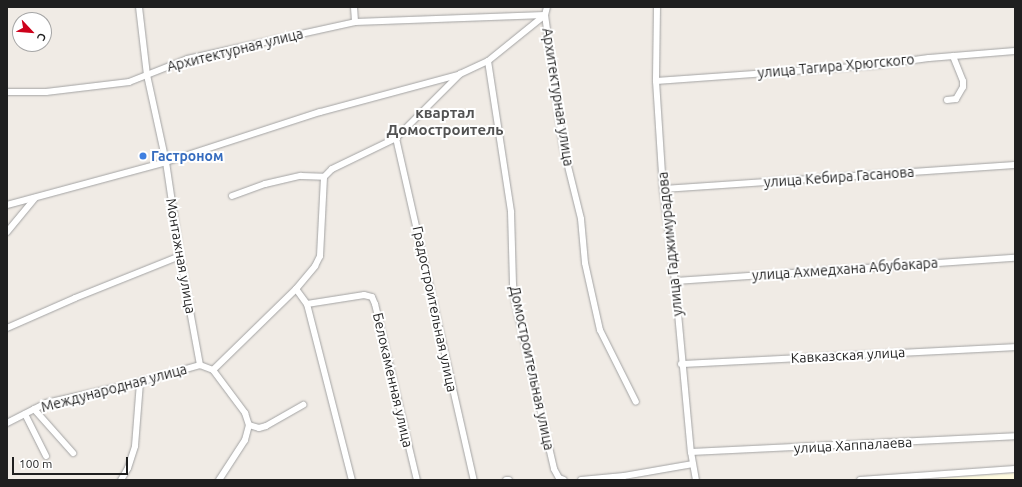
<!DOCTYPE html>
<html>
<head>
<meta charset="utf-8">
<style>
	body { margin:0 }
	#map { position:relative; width:1022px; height:487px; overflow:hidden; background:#f0ebe5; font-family:Ubuntu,sans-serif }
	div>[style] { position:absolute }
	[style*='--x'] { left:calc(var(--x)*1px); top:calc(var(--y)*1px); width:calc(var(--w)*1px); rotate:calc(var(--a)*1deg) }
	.education>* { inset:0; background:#fffbdf }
	.roads { filter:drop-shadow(0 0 1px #a3a3a3) drop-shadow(0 0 1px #a3a3a3) }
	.street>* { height:6px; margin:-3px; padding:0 3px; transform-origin:3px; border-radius:3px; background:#fff }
	.dots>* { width:11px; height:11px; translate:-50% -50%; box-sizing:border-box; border:2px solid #fff; border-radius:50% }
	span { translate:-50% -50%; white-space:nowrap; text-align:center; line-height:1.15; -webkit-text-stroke:4px #fff; paint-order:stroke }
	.street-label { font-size:14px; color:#1f1f1f }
	.shop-label { font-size:14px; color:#366cbe; font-weight:700 }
	.left { translate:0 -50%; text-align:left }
	.neighbourhood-label { font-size:15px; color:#525252; font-weight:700 }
	.frame { position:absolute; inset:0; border:8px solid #1f1f1f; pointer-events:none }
	.north { position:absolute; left:12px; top:12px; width:40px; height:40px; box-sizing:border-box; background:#fff; border:1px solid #a5a5a5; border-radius:50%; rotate:116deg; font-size:11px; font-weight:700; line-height:16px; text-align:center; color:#1f1f1f }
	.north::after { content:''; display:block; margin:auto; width:14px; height:18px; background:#cd011b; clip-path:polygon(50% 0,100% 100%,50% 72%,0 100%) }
	.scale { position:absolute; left:12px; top:457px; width:116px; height:18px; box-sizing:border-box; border:2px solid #1f1f1f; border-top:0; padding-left:5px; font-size:12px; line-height:14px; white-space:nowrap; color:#1f1f1f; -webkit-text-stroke:3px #fff; paint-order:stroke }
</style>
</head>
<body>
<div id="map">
	<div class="education">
		<div style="clip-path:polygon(1015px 473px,1015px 480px,939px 480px,939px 478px)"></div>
	</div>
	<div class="roads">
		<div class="street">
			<div style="--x:139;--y:7;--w:68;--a:83.3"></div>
			<div style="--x:147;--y:75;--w:89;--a:77.7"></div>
			<div style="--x:166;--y:162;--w:95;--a:81.5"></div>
			<div style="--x:180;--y:256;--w:111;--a:79.6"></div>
			<div style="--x:200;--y:365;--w:14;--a:21"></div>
			<div style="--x:213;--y:370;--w:54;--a:53.3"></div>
			<div style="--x:245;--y:413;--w:13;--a:72"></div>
			<div style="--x:249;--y:425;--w:16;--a:105"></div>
			<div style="--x:245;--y:440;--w:48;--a:123"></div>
			<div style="--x:354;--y:7;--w:15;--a:86"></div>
			<div style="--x:657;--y:7;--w:74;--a:90.8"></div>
			<div style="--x:656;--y:81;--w:108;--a:86.3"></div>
			<div style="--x:663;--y:189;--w:93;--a:82.6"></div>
			<div style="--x:675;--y:281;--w:172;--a:84.7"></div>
			<div style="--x:691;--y:452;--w:28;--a:80"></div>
			<div style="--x:488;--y:61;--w:153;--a:81.3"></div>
			<div style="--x:511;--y:212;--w:72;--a:88.4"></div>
			<div style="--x:513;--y:284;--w:17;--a:83"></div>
			<div style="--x:515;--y:301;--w:172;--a:76.9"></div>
			<div style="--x:554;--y:469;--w:10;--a:61"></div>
			<div style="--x:559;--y:478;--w:5;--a:22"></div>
			<div style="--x:656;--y:81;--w:222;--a:-4.1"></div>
			<div style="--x:877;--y:65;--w:52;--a:-7.7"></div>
			<div style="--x:929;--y:58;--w:86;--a:-4.7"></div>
			<div style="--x:7;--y:92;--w:39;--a:0"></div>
			<div style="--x:46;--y:92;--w:84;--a:-6.9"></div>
			<div style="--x:129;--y:82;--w:62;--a:-21.6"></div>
			<div style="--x:187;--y:59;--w:172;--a:-12.4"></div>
			<div style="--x:355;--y:22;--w:190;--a:-2.1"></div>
			<div style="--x:545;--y:15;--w:132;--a:82.2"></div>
			<div style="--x:563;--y:146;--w:75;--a:76.1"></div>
			<div style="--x:581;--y:219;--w:44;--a:84.8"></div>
			<div style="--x:585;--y:263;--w:69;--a:77.4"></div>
			<div style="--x:600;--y:330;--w:80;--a:63.4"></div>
			<div style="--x:947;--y:100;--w:9;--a:-6"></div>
			<div style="--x:956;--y:99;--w:14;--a:-60"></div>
			<div style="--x:963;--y:87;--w:6;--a:-90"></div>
			<div style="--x:963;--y:81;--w:27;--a:-112"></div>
			<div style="--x:396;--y:138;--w:351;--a:77.2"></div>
			<div style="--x:663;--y:189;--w:353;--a:-3.9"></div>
			<div style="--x:232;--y:196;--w:35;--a:-20"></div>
			<div style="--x:265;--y:184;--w:37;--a:-13"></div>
			<div style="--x:301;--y:176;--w:23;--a:2"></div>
			<div style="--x:7;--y:205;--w:165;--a:-15.1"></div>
			<div style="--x:166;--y:162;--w:162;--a:-18"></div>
			<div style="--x:320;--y:112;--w:143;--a:-15"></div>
			<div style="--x:7;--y:232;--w:44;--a:-50.5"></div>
			<div style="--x:675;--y:281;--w:341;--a:-3.9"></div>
			<div style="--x:296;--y:289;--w:19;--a:54"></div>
			<div style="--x:307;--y:304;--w:182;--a:75.7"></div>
			<div style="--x:307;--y:304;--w:58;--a:-9"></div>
			<div style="--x:364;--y:295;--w:8;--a:14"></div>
			<div style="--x:372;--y:297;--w:8;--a:67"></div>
			<div style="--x:375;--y:304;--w:181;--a:76.6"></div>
			<div style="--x:7;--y:328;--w:74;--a:-23.8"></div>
			<div style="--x:75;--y:298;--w:113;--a:-21.8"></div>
			<div style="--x:681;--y:364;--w:334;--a:-2.9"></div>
			<div style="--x:213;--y:370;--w:116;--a:-44.3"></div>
			<div style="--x:296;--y:289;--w:30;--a:-50"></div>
			<div style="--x:315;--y:266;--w:11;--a:-63"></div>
			<div style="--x:320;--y:256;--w:79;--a:-87.1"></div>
			<div style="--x:324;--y:177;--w:11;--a:-45"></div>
			<div style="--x:332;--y:169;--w:71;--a:-25.8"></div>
			<div style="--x:396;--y:138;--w:91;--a:-45"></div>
			<div style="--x:460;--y:74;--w:31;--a:-25"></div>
			<div style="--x:488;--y:61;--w:73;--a:-38.9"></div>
			<div style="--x:545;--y:15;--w:8;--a:-76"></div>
			<div style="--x:34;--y:409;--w:59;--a:48.4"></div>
			<div style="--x:25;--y:414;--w:47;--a:63.4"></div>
			<div style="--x:7;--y:423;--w:44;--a:-27.1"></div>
			<div style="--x:46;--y:403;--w:96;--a:-12.6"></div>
			<div style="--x:140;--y:382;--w:62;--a:-15.8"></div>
			<div style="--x:249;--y:425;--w:10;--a:17"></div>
			<div style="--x:259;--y:428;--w:7;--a:-16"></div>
			<div style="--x:266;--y:426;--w:43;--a:-29.6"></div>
			<div style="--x:691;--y:452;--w:324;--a:-2.8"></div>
			<div style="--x:121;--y:480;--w:14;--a:-60"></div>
			<div style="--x:128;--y:468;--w:23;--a:-72"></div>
			<div style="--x:135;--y:446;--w:64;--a:-85.5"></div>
			<div style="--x:506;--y:480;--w:3;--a:0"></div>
			<div style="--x:581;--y:480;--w:43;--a:-5.3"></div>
			<div style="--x:624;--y:476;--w:70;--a:-9.9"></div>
			<div style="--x:860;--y:480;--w:155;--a:-4.1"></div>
		</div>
	</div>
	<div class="dots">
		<div style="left:143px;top:156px;background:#3f7fe0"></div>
	</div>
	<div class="street-label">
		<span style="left:235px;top:50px;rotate:-14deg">Архитектурная улица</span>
		<span style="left:836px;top:66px;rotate:-5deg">улица Тагира Хрюгского</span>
		<span style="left:558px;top:97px;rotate:81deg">Архитектурная улица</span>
		<span style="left:839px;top:177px;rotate:-4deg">улица Кебира Гасанова</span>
		<span style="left:670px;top:244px;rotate:-96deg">улица Гаджимурадова</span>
		<span style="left:181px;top:256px;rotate:80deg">Монтажная улица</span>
		<span style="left:845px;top:269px;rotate:-4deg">улица Ахмедхана Абубакара</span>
		<span style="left:435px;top:309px;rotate:78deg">Градостроительная улица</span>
		<span style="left:848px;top:355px;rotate:-3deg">Кавказская улица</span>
		<span style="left:532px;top:368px;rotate:78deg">Домостроительная улица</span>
		<span style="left:393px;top:380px;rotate:77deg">Белокаменная улица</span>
		<span style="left:114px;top:388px;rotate:-15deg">Международная улица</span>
		<span style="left:853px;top:445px;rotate:-3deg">улица Хаппалаева</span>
	</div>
	<div class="shop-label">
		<span class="left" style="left:151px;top:156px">Гастроном</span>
	</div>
	<div class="neighbourhood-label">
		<span style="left:445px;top:121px">квартал<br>Домостроитель</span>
	</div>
	<div class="frame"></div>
	<div class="north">С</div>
	<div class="scale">100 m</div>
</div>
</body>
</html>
